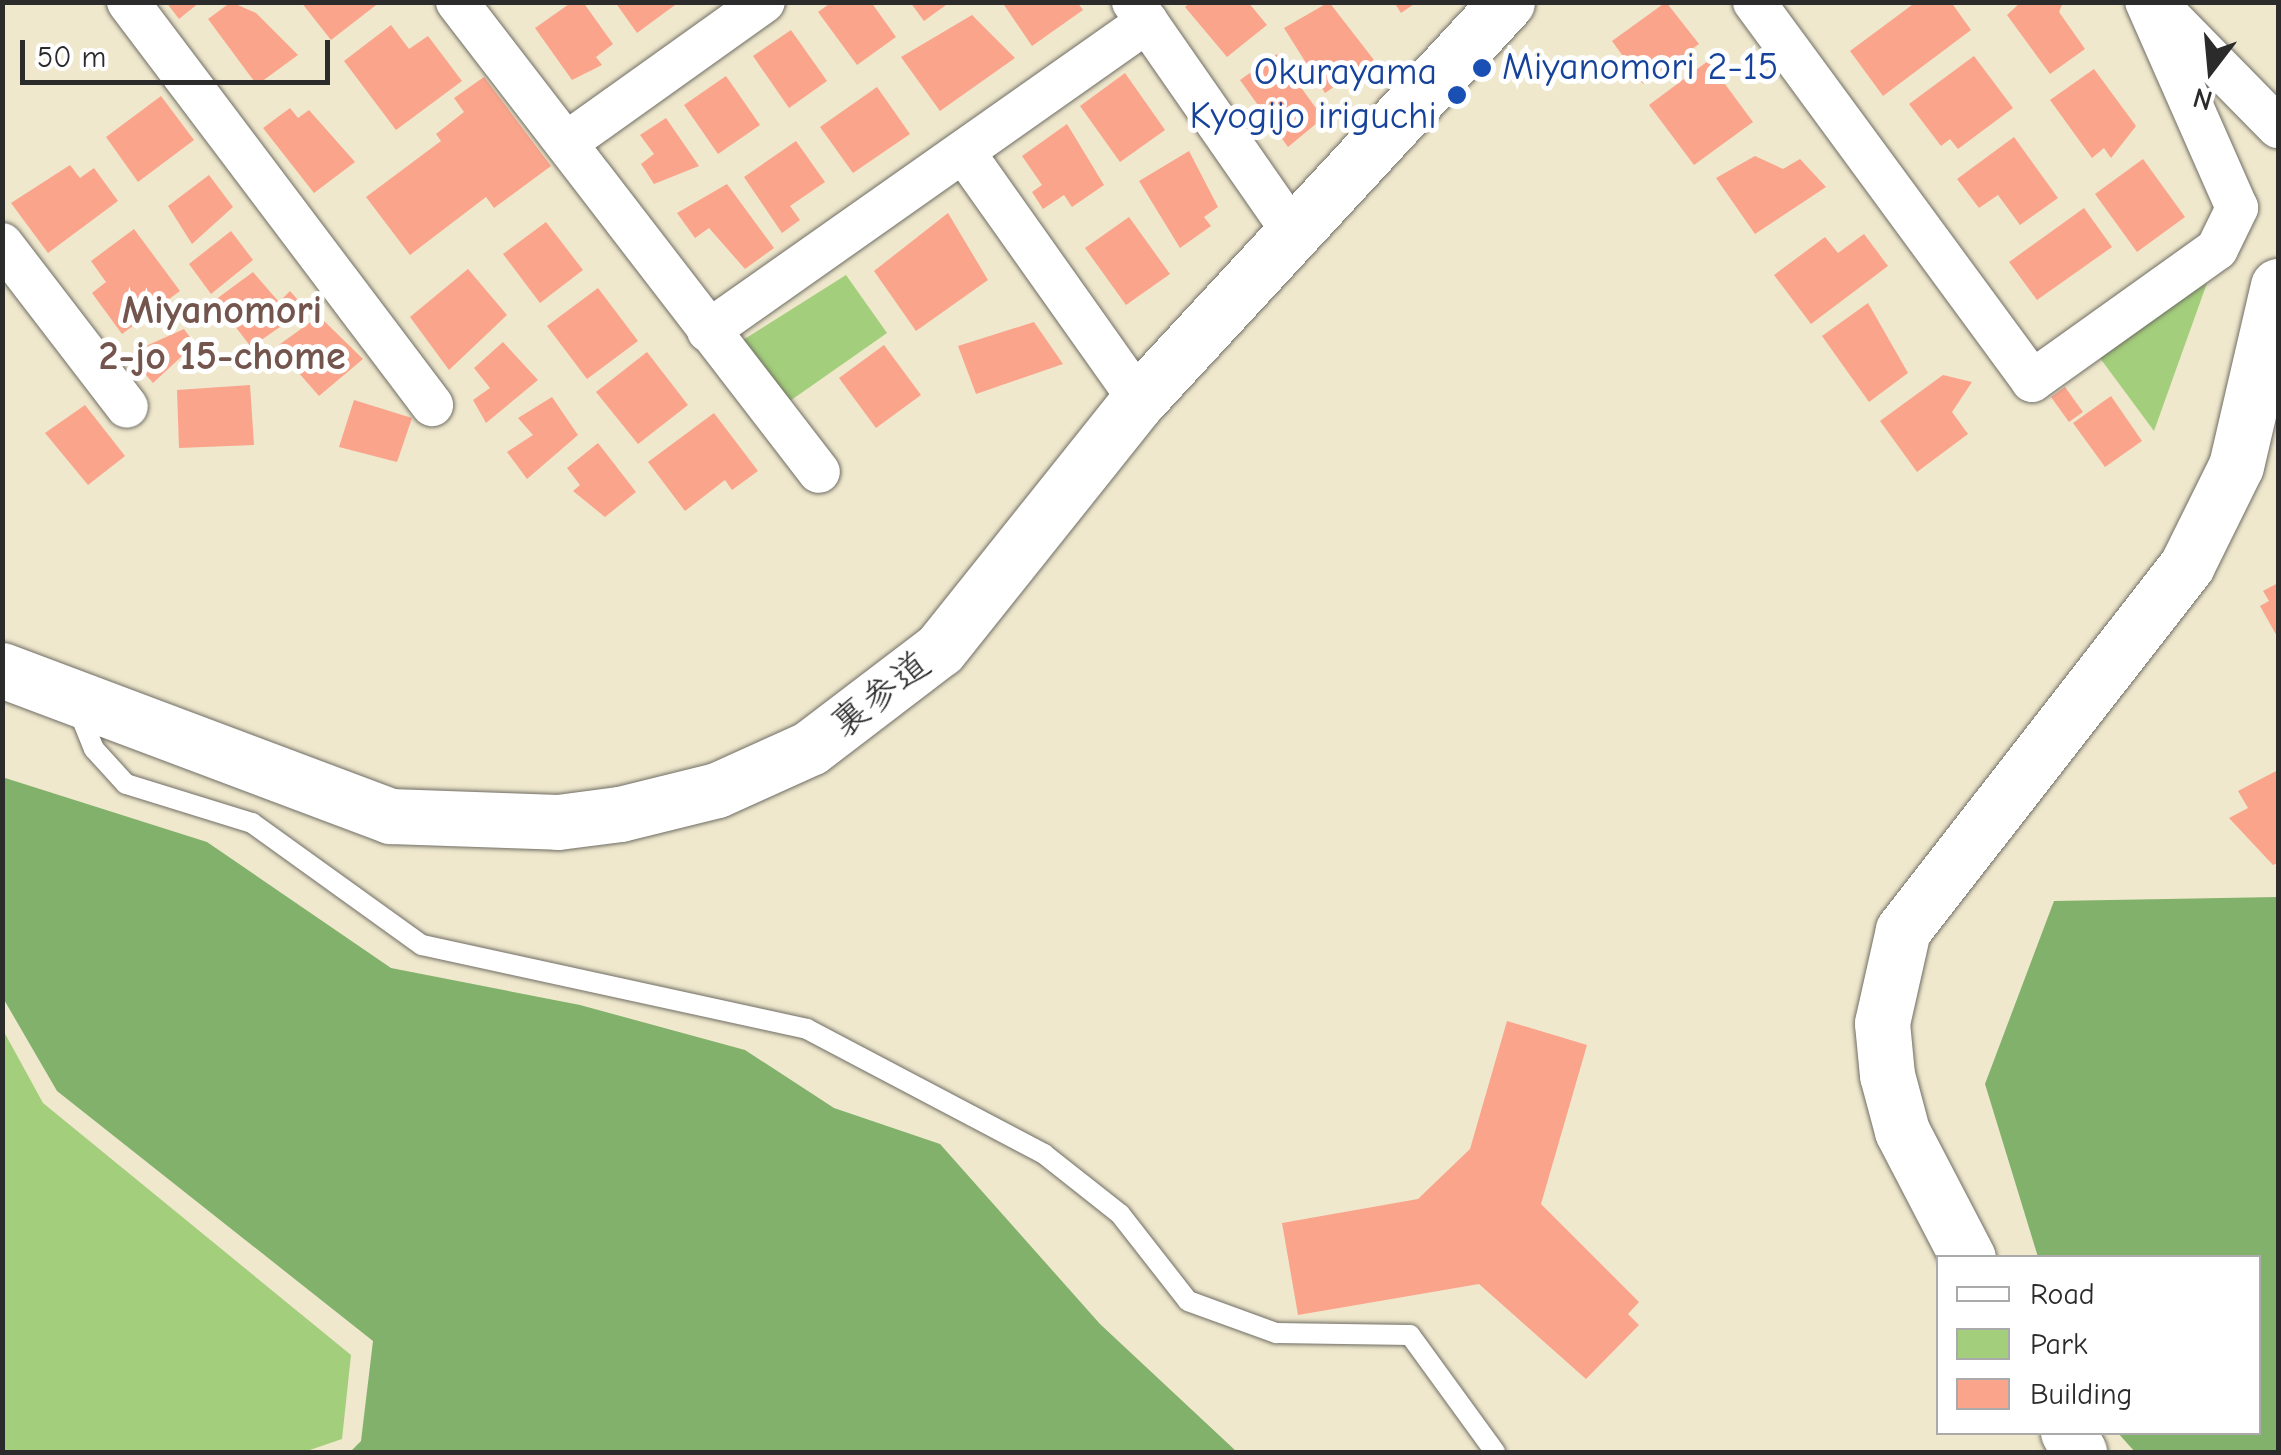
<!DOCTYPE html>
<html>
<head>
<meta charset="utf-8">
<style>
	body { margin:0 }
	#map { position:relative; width:2281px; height:1455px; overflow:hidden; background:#efe8cd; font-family:"Comic Neue","Klee One",sans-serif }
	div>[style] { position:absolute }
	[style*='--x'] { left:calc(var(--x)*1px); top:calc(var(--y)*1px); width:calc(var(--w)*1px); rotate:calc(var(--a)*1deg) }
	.green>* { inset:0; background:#a3ce7b }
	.forest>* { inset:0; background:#82b16b }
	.building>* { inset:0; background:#fba48c }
	.roads { filter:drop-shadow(0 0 2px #706d64) drop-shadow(0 0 2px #706d64) }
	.lane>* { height:20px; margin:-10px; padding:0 10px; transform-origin:10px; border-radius:10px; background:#fff }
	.street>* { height:42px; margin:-21px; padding:0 21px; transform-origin:21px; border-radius:21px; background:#fff }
	.secondary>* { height:55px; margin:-27.5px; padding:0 27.5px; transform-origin:27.5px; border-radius:27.5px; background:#fff }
	.dots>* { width:28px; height:28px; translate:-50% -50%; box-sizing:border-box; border:5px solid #fff; border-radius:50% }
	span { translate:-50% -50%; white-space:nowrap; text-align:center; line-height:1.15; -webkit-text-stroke:10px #fff; paint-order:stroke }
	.transit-label { font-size:38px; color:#164399 }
	.left { translate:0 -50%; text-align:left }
	.right { translate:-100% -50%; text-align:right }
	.street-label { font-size:38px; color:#2b2b2b }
	.neighbourhood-label { font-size:40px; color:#74554d; font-weight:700 }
	.frame { position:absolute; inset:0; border:5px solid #2b2b2b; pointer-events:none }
	.legend { position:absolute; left:1936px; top:1255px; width:325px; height:180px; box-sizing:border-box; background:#fff; border:2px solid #aaa; margin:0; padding:12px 18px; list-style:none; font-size:30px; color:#2b2b2b }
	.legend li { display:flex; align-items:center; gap:20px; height:50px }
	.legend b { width:50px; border:2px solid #aaa }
	.north { position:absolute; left:2161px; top:20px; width:100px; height:100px; -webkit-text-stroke:8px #fff; paint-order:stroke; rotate:196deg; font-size:28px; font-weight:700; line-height:40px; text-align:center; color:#2b2b2b }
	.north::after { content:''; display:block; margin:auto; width:35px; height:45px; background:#2b2b2b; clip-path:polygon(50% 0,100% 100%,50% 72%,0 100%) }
	.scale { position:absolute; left:20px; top:40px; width:310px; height:45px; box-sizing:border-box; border:5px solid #2b2b2b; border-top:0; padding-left:12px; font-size:30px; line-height:35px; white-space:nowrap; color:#2b2b2b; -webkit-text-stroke:8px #fff; paint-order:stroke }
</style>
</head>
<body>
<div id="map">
	<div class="green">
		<div style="clip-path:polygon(846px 275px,887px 333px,787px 403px,743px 340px)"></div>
		<div style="clip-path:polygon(2207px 283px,2154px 431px,2097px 354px)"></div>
		<div style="clip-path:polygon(3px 1030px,43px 1103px,351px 1355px,342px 1439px,304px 1452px,3px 1452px)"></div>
	</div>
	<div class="forest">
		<div style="clip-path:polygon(2px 777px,207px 842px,391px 968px,580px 1005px,745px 1050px,834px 1108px,940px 1144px,1100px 1324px,1237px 1452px,350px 1452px,361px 1441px,373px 1341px,57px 1091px,3px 998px)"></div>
		<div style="clip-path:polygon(2278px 897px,2278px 1452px,2135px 1452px,2118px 1433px,2258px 1432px,2258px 1258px,2038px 1257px,1985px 1084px,2054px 901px)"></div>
	</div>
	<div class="building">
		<div style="clip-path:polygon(166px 2px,200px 2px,179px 19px)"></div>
		<div style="clip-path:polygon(231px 2px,256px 13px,298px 55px,257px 85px,208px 19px)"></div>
		<div style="clip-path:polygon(301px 2px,380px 2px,331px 40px)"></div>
		<div style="clip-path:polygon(572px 2px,583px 2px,613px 44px,596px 57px,602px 65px,572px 80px,535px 28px)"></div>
		<div style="clip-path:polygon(615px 2px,679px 2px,637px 33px)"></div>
		<div style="clip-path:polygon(832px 2px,871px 2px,896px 37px,857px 65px,818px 12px)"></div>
		<div style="clip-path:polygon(910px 2px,950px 2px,924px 21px)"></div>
		<div style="clip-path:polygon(1002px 2px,1077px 2px,1083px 10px,1032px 46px)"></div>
		<div style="clip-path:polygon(1191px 2px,1248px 2px,1267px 25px,1227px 57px,1185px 7px)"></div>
		<div style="clip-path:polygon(1329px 2px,1374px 60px,1325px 93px,1284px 28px)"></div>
		<div style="clip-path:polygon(1394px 2px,1417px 2px,1401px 13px)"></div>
		<div style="clip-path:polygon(1666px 2px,1699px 44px,1643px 84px,1612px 41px)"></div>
		<div style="clip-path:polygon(1916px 2px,1951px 2px,1971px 30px,1883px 96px,1850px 51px)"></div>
		<div style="clip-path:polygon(2021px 2px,2063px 2px,2059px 12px,2085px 49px,2050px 74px,2007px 15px)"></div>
		<div style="clip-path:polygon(972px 15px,1015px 58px,940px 111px,901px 57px)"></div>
		<div style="clip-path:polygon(391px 25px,409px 49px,428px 36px,462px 81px,396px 130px,344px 61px)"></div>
		<div style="clip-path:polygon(791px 30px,827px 81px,789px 108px,753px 56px)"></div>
		<div style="clip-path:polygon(1277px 54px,1323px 118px,1288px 147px,1240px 80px)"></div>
		<div style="clip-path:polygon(1974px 56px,2013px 108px,1958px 149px,1950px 139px,1941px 146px,1909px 104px)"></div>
		<div style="clip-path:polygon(1708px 61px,1753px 122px,1694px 165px,1649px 105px)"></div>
		<div style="clip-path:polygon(2094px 69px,2136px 126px,2111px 158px,2104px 148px,2092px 158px,2050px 100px)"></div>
		<div style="clip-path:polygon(1125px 73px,1165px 130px,1120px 162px,1080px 106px)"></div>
		<div style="clip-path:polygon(726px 76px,760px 125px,718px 154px,684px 105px)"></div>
		<div style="clip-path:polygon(484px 77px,551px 166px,494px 208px,486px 197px,410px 255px,366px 197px,441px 141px,436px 134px,464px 112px,454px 98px)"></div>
		<div style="clip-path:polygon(877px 87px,910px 134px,853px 173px,820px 127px)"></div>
		<div style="clip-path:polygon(161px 96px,194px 140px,138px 182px,106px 137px)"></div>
		<div style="clip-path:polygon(290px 108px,298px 118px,309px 110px,355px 162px,314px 193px,263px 128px)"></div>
		<div style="clip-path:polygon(666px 118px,699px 166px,654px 184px,641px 164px,654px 154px,640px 135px)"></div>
		<div style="clip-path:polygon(1067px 124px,1104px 185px,1072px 207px,1064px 195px,1043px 209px,1032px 192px,1042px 185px,1022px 156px)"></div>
		<div style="clip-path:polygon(2014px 137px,2058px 198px,2020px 225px,1998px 195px,1979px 208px,1957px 179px)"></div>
		<div style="clip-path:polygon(796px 141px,825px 182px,790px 206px,800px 220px,782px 233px,744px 177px)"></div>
		<div style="clip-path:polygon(1189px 151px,1218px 207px,1204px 217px,1211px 226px,1180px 248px,1139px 181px)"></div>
		<div style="clip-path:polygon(1755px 156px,1783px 169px,1800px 159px,1826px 187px,1755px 234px,1716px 178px)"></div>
		<div style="clip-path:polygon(2143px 159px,2185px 217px,2137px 252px,2095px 194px)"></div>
		<div style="clip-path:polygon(70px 165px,80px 178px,94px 168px,118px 201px,48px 253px,11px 203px)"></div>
		<div style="clip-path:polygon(209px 175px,233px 207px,192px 244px,168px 206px)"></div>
		<div style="clip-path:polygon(727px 184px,774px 248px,745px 269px,709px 228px,695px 238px,677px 213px)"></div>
		<div style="clip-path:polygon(2084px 208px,2112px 247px,2037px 300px,2009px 262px)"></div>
		<div style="clip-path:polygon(948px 213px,988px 280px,916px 331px,874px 271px)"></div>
		<div style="clip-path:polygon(1129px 217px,1170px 274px,1126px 305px,1085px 248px)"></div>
		<div style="clip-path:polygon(546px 222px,583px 270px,540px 303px,503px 254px)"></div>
		<div style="clip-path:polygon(134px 229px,180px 291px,122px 334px,92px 293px,106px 282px,91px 261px)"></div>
		<div style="clip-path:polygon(231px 231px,253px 260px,211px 294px,189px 264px)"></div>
		<div style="clip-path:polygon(1864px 234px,1888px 266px,1811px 324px,1774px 275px,1825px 237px,1838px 253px)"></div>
		<div style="clip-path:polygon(468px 269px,507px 315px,449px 370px,410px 317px)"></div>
		<div style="clip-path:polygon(253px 272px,279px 302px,290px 291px,306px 309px,251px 347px,215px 300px)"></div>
		<div style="clip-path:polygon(598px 288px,638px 341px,587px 379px,547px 326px)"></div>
		<div style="clip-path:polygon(1868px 303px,1908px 373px,1869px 402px,1822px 336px)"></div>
		<div style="clip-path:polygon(319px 316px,363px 359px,319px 396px,276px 347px)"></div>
		<div style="clip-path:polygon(1034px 322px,1063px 364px,976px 394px,958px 346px)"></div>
		<div style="clip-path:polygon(184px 329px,195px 344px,153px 383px,128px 354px)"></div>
		<div style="clip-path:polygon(503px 342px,538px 380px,486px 423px,473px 400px,490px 388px,474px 368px)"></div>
		<div style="clip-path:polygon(884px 345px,921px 395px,876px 428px,839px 378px)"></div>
		<div style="clip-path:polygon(647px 352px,688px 405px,638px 444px,596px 392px)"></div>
		<div style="clip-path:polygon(1943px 375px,1972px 382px,1952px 412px,1968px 434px,1917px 472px,1880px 421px)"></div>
		<div style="clip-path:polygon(250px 385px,254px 445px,179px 448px,177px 390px)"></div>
		<div style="clip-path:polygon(2065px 387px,2083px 412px,2069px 422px,2051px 397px)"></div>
		<div style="clip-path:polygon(2111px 396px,2142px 441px,2105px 467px,2073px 423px)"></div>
		<div style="clip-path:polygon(552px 397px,578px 435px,527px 479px,507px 452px,533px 435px,518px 418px)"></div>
		<div style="clip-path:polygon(354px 400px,412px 418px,397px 462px,339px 447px)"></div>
		<div style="clip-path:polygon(85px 405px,125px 456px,88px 485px,45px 433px)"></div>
		<div style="clip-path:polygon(714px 413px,758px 471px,732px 490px,725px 480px,685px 511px,648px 462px)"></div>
		<div style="clip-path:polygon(598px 443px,636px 492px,605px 517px,573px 491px,580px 485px,567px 468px)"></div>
		<div style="clip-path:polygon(2278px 583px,2278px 638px,2260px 606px,2269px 601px,2263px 591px)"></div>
		<div style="clip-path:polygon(2278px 770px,2278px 863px,2273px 865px,2229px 818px,2248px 808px,2238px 791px)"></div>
		<div style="clip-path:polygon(1507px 1021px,1587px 1045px,1541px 1204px,1639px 1302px,1628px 1314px,1639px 1325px,1586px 1379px,1479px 1284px,1298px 1315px,1282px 1223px,1418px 1199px,1470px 1149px)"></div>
	</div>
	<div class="roads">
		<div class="lane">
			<div style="--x:77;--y:707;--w:45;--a:68"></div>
			<div style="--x:94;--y:749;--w:47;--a:47.6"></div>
			<div style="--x:126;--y:784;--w:132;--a:17.2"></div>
			<div style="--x:252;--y:823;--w:209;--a:35.7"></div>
			<div style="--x:422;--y:945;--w:394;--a:12.3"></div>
			<div style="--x:807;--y:1029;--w:268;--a:27.8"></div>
			<div style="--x:1044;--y:1154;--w:97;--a:38.3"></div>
			<div style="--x:1120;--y:1214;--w:110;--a:52"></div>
			<div style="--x:1188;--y:1301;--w:94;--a:20"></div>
			<div style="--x:1276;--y:1333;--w:134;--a:0.9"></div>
			<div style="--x:1410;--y:1335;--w:145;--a:54"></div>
		</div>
		<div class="street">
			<div style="--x:128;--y:2;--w:505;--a:52.97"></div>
			<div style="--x:457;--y:2;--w:593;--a:52.4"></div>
			<div style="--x:1133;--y:2;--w:277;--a:55.2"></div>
			<div style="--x:1754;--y:2;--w:470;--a:53.7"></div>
			<div style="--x:2032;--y:381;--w:227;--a:-35.5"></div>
			<div style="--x:2217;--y:249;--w:46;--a:-64"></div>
			<div style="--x:2237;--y:208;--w:225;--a:-113.8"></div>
			<div style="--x:2156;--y:3;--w:174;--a:45.5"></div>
			<div style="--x:566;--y:143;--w:243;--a:-35.5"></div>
			<div style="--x:965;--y:154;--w:301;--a:54.7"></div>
			<div style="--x:2;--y:244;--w:205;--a:52.5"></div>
			<div style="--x:708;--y:331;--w:537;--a:-35.14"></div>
		</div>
		<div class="secondary">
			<div style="--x:2;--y:670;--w:415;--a:20.6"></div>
			<div style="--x:390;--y:816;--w:168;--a:2"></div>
			<div style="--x:558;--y:822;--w:63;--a:-7.4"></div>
			<div style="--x:620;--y:814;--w:100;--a:-13.9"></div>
			<div style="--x:717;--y:790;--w:102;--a:-24.3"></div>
			<div style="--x:810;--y:748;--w:163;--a:-37.3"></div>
			<div style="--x:940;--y:649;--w:319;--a:-51.4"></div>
			<div style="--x:1139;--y:400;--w:542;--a:-47.24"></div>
			<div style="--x:1968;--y:1258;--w:143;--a:-117.5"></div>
			<div style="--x:1902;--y:1131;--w:58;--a:-105"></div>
			<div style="--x:1887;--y:1075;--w:52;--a:-95.5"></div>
			<div style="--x:1882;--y:1023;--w:95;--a:-77.3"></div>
			<div style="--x:1903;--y:930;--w:462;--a:-52.1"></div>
			<div style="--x:2187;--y:565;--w:110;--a:-63.7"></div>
			<div style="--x:2236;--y:466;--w:185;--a:-76.9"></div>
			<div style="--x:2068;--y:1432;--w:23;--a:61"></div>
		</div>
	</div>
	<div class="dots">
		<div style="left:1482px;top:68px;background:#1a4fb4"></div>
		<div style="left:1457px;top:95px;background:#1a4fb4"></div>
	</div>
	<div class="transit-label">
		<span class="left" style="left:1502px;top:68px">Miyanomori 2-15</span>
		<span class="right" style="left:1437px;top:95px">Okurayama<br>Kyogijo iriguchi</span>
	</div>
	<div class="street-label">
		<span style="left:881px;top:695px;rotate:-38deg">裏参道</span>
	</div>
	<div class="neighbourhood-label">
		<span style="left:222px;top:333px">Miyanomori<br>2-jo 15-chome</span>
	</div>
	<div class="frame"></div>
	<ul class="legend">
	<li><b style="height:12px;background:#fff"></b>Road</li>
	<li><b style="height:28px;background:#a3ce7b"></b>Park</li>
	<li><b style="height:28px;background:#fba48c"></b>Building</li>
	</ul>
	<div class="north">N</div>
	<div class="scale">50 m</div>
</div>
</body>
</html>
